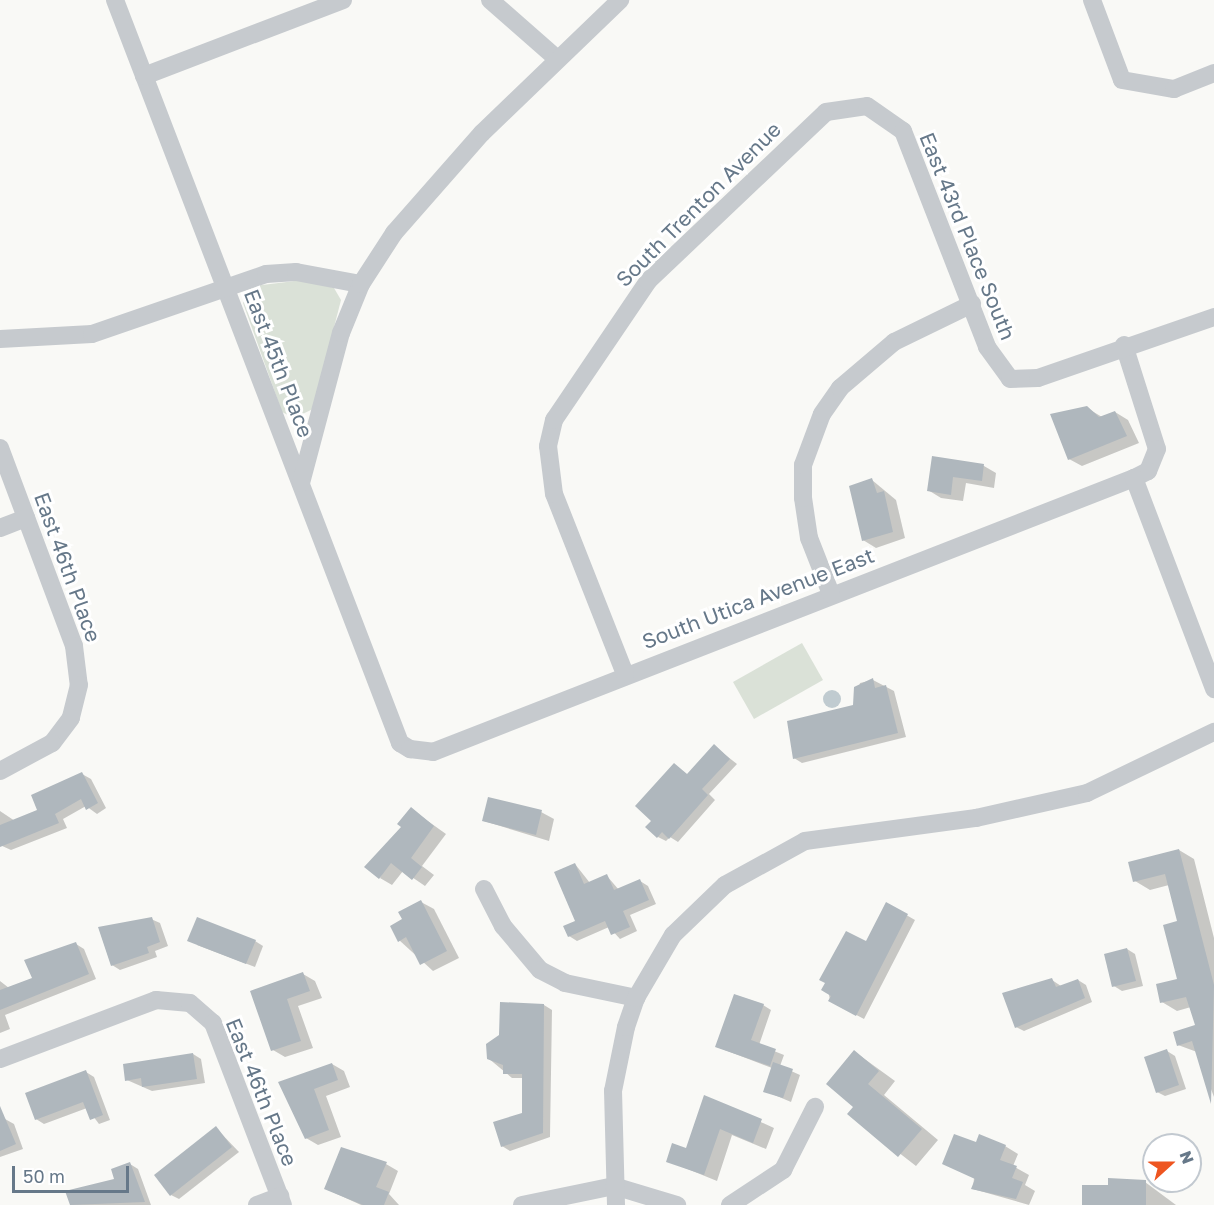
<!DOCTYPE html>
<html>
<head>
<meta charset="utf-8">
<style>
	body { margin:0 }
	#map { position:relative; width:1214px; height:1205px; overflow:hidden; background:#f9f9f6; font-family:"Golos Text",sans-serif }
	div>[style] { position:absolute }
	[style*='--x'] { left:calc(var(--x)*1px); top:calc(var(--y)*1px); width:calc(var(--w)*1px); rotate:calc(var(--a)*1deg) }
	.green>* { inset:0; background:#dae1d7 }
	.water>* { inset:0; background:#c0cbd0 }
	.round { border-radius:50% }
	.shadow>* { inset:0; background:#0003 }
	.building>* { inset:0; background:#afb7bd }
	.minor>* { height:18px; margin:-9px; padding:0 9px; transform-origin:9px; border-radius:9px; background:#c6cace }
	span { translate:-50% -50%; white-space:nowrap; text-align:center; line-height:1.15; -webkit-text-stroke:6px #fff; paint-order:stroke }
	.street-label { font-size:21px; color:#667889 }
	.north { position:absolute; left:1142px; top:1133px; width:60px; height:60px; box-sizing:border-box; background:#fff; border:2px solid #c2c9d0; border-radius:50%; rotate:69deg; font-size:16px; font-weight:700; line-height:24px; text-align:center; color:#667889 }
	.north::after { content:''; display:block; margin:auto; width:21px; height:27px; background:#ee5520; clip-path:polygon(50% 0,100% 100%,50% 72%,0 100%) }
	.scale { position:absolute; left:12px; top:1166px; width:117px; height:27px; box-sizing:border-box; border:3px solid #667889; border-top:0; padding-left:8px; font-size:18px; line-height:21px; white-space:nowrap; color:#667889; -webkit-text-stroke:4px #fff; paint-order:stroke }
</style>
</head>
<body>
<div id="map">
	<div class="green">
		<div style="clip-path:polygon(303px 280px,334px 288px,341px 300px,313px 409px,294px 418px,282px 412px,243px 303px,254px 286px)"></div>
		<div style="clip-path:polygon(802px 643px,823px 680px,754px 719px,733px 682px)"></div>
	</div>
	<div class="water">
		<div class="round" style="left:823px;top:690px;width:18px;height:18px"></div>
	</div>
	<div class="shadow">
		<div style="clip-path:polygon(1087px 408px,1102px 417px,1115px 412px,1128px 420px,1139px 443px,1082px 466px,1069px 459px)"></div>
		<div style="clip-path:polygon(933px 458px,984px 466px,996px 473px,994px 488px,966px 483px,963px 501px,941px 498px,928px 490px)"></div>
		<div style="clip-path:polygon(872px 480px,896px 500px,905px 538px,876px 548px,863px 540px)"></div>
		<div style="clip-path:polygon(873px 680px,894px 691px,906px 737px,802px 763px,794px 758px,854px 706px,860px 683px)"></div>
		<div style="clip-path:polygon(714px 746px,737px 764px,709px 794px,715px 800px,678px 842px,670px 837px,666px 841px,658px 837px,653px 821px,674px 765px,688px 775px)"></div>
		<div style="clip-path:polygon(82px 774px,91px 779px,106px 808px,97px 814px,86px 806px,63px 819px,67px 828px,11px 850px,0 845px,0 811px,15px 821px,39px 811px)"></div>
		<div style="clip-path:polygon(411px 809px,446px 834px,422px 866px,434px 875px,425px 886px,403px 871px,392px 885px,380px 878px)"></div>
		<div style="clip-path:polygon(541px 812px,554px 819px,549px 841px,484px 821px)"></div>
		<div style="clip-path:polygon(1179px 850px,1194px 859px,1214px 938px,1214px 1097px,1197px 1052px,1178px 1045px,1197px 1026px,1191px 1007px,1177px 1011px,1162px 1002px,1179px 980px,1179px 922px,1169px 885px,1150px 890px,1135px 881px)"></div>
		<div style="clip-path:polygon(575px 864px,590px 883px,607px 876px,619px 890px,640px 881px,648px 886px,656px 904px,630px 915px,637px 931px,620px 939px,609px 927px,577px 941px,569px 936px,577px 922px)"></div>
		<div style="clip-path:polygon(421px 902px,434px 909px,459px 958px,433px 971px,399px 940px,404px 920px)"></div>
		<div style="clip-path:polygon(887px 904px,915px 920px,864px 1019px,830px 1001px,827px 983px,866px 943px)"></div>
		<div style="clip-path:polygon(151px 919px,160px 923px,168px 946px,155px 951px,157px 957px,120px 970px,112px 965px,100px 928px)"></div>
		<div style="clip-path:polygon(255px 941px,263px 946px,255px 967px,197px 945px)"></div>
		<div style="clip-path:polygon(76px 944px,84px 949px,96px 979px,5px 1015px,10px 1029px,0 1033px,0 981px,9px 988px,33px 979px)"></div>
		<div style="clip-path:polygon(1127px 949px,1135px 954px,1143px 986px,1122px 991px,1114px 986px)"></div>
		<div style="clip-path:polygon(303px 974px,315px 981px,322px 998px,298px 1006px,313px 1048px,285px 1057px,273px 1050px,252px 992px)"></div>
		<div style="clip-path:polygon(1052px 980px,1061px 986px,1078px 980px,1086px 985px,1092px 1002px,1024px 1031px,1016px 1027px)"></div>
		<div style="clip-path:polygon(544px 1005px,552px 1010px,550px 1137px,510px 1151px,502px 1146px,523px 1115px,524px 1078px,512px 1078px,488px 1058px)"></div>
		<div style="clip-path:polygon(763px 1005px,771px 1010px,759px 1045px,784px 1055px,780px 1066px,800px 1075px,791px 1102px,765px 1091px,772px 1068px,717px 1047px)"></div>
		<div style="clip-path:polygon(1167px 1051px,1175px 1056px,1186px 1089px,1165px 1096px,1157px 1092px)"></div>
		<div style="clip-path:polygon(855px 1052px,895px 1081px,884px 1095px,938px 1140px,916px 1166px,849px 1114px,855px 1107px)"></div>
		<div style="clip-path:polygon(193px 1054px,201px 1059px,205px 1083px,152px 1091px,127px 1080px)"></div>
		<div style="clip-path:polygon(332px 1064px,344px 1071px,350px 1087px,326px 1096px,341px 1137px,318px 1145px,306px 1138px,281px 1083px)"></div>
		<div style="clip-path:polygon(86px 1072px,94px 1077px,110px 1120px,99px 1124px,87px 1108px,44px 1124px,36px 1119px)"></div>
		<div style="clip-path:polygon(705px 1097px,774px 1128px,766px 1149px,732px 1135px,717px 1181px,668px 1161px,687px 1150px)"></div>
		<div style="clip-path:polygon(5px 1119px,14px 1124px,23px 1149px,0 1157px,0 1121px)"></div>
		<div style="clip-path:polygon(216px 1128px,239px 1152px,179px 1199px,171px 1195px)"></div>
		<div style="clip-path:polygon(977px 1144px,1005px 1146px,1018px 1154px,1013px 1166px,1029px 1175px,1025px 1185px,1035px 1191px,1029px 1205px,973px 1189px)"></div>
		<div style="clip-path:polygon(130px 1164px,138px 1169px,151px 1205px,71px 1205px,67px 1192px,116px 1180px)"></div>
		<div style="clip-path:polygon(386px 1164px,398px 1171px,389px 1194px,399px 1205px,361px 1205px,326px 1189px)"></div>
		<div style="clip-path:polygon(1145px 1182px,1176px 1205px,1083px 1205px,1109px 1187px)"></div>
	</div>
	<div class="building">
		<div style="clip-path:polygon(1087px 406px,1099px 417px,1115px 411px,1127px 436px,1068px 460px,1050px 414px)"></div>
		<div style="clip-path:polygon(932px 456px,984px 464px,982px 481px,953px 477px,951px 495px,927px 491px)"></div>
		<div style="clip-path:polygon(872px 478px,877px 493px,884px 491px,893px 532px,862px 541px,849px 486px)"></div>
		<div style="clip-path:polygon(873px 678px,875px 688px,886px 685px,898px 733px,793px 759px,787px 721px,853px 705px,854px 687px)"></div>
		<div style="clip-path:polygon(714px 744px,730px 759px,702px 789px,708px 795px,669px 839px,662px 832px,657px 838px,645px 827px,651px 821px,635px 806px,674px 763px,687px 774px)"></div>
		<div style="clip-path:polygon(82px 772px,98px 803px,86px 810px,81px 799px,55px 814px,59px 823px,0 847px,0 825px,37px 810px,31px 795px)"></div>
		<div style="clip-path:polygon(488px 797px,542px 810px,536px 835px,482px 821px)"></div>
		<div style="clip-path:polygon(411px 807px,434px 826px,411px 858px,422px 867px,412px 880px,391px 863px,379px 879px,364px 867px,401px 827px,397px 824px)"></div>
		<div style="clip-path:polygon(1179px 849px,1214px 985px,1211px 1104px,1192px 1041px,1177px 1046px,1173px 1032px,1195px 1025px,1186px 997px,1160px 1003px,1156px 984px,1177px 979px,1163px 925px,1177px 921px,1165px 874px,1133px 882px,1128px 862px)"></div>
		<div style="clip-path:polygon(575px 863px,584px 884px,607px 874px,614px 890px,640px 879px,649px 900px,623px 911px,630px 927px,611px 935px,605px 921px,568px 937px,563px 926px,575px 921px,554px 872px)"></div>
		<div style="clip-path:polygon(421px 900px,447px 951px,420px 965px,406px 937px,398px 942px,390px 926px,402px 919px,398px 912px)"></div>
		<div style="clip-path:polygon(886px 902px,908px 914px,856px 1016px,828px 1001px,831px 996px,821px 990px,825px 983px,819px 980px,846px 931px,866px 941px)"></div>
		<div style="clip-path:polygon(152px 917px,160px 942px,147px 947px,149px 953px,111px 966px,98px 927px)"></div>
		<div style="clip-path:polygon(197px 917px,256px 940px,246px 964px,187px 941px)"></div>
		<div style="clip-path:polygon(76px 942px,89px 974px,0 1010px,0 990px,32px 978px,24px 960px)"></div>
		<div style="clip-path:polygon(1127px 948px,1136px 981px,1112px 987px,1104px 954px)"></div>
		<div style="clip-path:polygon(303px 972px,310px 991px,287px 999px,301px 1041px,271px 1051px,250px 991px)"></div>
		<div style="clip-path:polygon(1052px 978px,1056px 987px,1078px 979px,1085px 998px,1015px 1028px,1002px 993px)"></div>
		<div style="clip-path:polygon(734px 994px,764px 1004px,751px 1040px,776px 1049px,770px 1066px,715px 1047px)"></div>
		<div style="clip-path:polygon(500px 1002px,544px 1004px,543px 1133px,501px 1147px,493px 1122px,522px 1113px,522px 1074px,503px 1074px,503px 1065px,487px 1059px,486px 1044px,499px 1035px)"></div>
		<div style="clip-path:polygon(1167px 1049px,1179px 1085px,1156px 1093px,1144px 1057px)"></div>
		<div style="clip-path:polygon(854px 1050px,879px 1071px,868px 1084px,922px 1129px,898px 1157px,847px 1114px,853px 1107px,826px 1084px)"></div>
		<div style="clip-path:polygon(193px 1053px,197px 1079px,142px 1087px,141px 1078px,125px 1081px,123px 1064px)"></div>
		<div style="clip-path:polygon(773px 1062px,793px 1069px,783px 1098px,763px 1092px)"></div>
		<div style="clip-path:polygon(332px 1063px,338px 1080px,314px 1089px,329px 1130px,305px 1139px,278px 1082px)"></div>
		<div style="clip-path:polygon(86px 1070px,103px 1115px,90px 1120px,83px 1102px,35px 1120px,25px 1093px)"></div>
		<div style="clip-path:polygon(704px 1095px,762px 1119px,753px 1143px,720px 1129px,704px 1175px,666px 1162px,672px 1143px,686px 1148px)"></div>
		<div style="clip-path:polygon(0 1106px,16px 1144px,0 1151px)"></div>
		<div style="clip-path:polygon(216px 1126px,232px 1147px,170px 1196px,154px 1175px)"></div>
		<div style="clip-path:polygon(954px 1134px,976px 1142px,979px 1134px,1006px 1145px,1000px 1160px,1017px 1166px,1012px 1178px,1023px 1182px,1016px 1199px,971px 1189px,975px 1179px,942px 1164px)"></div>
		<div style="clip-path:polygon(341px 1147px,387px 1162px,376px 1187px,389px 1192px,384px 1205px,363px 1205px,324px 1189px)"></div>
		<div style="clip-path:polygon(130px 1162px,145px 1202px,70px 1205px,65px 1191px,114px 1179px,111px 1169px)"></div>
		<div style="clip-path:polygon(1108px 1178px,1146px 1180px,1146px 1205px,1082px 1205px,1082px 1185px,1108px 1185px)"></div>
	</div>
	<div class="minor">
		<div style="--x:115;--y:0;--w:796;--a:69.01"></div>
		<div style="--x:400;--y:743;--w:12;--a:31"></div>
		<div style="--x:410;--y:749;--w:23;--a:7"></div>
		<div style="--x:433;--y:752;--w:753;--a:-21.35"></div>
		<div style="--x:490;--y:0;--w:88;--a:41.3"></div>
		<div style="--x:1092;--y:0;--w:85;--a:69.4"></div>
		<div style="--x:1122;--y:80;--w:53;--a:9.8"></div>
		<div style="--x:1174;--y:89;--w:43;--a:-21.8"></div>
		<div style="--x:144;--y:76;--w:213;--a:-20.9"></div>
		<div style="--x:0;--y:339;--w:92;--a:-3.1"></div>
		<div style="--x:92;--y:334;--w:184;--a:-19"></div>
		<div style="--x:266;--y:274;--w:30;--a:-4"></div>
		<div style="--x:296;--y:272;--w:66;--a:10.5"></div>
		<div style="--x:1124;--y:345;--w:109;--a:72.4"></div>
		<div style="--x:1157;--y:449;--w:24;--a:112"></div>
		<div style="--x:1148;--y:471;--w:16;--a:153"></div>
		<div style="--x:1134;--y:478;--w:226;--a:69.2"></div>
		<div style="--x:0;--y:448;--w:211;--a:69.5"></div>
		<div style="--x:74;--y:646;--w:39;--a:83"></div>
		<div style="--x:79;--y:685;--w:34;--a:104"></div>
		<div style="--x:71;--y:718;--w:31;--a:127"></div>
		<div style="--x:52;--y:743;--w:59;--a:151.7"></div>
		<div style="--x:301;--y:483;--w:155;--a:-75.1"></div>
		<div style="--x:341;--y:333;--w:53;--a:-67.8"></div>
		<div style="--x:361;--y:284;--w:61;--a:-57.1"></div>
		<div style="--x:394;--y:233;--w:133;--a:-48.7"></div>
		<div style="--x:482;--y:133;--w:192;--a:-43.9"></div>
		<div style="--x:0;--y:528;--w:28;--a:-21"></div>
		<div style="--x:831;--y:594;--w:60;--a:-111.4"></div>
		<div style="--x:809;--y:538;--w:40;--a:-98.5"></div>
		<div style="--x:803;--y:498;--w:33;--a:-90"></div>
		<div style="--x:803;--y:465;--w:54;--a:-69.6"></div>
		<div style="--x:822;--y:414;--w:32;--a:-55"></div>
		<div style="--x:840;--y:388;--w:71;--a:-40.4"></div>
		<div style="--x:894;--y:342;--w:87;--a:-26"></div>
		<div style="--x:625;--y:674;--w:193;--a:-111.5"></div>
		<div style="--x:554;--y:494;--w:48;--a:-97.1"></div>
		<div style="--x:548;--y:446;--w:27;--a:-77"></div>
		<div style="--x:554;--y:420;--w:168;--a:-55.9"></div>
		<div style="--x:648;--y:281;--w:245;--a:-43.5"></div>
		<div style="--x:826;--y:112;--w:41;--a:-8.3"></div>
		<div style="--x:867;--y:106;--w:44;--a:34.8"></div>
		<div style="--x:903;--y:131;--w:232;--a:68.7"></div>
		<div style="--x:987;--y:347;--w:39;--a:54"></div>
		<div style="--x:1010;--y:379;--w:28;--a:-2"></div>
		<div style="--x:1038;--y:378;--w:186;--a:-19.1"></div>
		<div style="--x:484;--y:889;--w:42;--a:62.8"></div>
		<div style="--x:503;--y:926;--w:57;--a:49.9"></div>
		<div style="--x:540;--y:970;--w:28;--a:27"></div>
		<div style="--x:565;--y:983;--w:73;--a:11.9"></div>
		<div style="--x:0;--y:1059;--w:167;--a:-20.7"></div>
		<div style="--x:156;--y:1000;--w:34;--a:5"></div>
		<div style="--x:190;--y:1003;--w:30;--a:41"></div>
		<div style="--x:213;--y:1023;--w:195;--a:69"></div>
		<div style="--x:257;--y:1205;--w:25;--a:-21"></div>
		<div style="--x:522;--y:1205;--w:94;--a:-11.7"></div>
		<div style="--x:614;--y:1186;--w:66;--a:16.8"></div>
		<div style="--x:616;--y:1205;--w:114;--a:-91.5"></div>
		<div style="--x:613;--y:1091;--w:65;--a:-78.5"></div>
		<div style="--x:626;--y:1027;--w:31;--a:-71"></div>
		<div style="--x:636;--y:998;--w:73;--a:-59.6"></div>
		<div style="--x:673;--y:935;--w:72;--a:-43.9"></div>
		<div style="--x:725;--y:885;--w:91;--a:-28.8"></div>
		<div style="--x:805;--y:841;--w:173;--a:-7.7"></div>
		<div style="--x:976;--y:818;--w:114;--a:-12.7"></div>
		<div style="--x:1087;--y:793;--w:141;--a:-25.7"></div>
		<div style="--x:730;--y:1205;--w:64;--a:-33.4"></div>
		<div style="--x:783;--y:1170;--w:71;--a:-63.1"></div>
	</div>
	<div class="street-label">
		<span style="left:698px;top:204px;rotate:-45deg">South Trenton Avenue</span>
		<span style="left:968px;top:236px;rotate:68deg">East 43rd Place South</span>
		<span style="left:279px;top:363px;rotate:69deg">East 45th Place</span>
		<span style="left:68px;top:567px;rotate:70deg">East 46th Place</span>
		<span style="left:758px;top:598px;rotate:-21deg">South Utica Avenue East</span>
		<span style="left:262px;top:1092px;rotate:68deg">East 46th Place</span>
	</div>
	<div class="north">N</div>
	<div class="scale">50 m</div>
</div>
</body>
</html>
